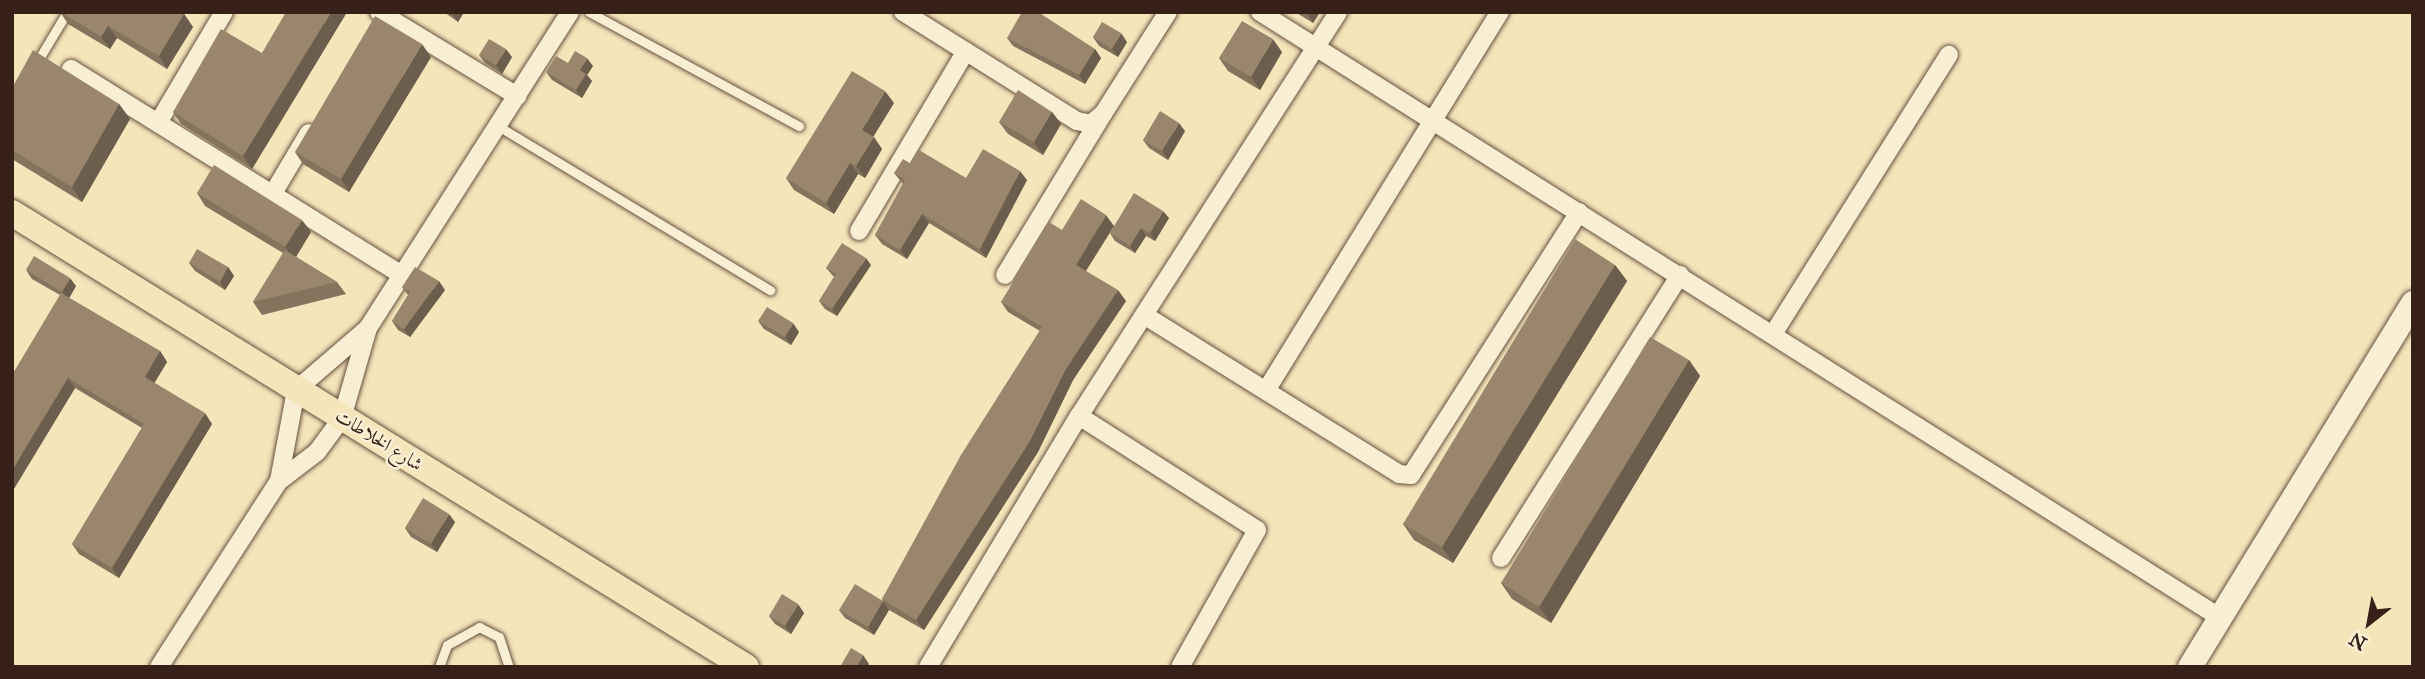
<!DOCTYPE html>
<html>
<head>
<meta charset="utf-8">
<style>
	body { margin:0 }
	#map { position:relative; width:2425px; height:679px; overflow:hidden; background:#f5e5bb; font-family:"IM FELL Great Primer",Amiri,serif }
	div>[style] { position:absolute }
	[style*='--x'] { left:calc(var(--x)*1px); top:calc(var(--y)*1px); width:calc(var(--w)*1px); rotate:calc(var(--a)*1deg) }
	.roads { filter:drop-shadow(0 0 2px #665140) drop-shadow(0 0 2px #665140) }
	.lane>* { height:9px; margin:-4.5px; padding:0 4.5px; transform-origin:4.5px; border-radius:4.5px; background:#f8eed3 }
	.street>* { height:18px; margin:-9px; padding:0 9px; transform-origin:9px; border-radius:9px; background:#f8eed3 }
	.secondary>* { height:24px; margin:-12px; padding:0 12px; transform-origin:12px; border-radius:12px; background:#f8eed3 }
	.primary>* { height:26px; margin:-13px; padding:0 13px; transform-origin:13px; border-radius:13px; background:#f5e5bb }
	.wall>* { inset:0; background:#84735d }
	.shaded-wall>* { inset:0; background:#6b5e4c }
	.building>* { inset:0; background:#99866c }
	span { translate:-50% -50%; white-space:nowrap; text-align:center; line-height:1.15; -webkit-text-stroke:5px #f8eed3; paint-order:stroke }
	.street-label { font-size:19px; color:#362017 }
	.frame { position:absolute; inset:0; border:14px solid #362017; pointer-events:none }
	.north { position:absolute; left:2334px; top:588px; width:70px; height:70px; -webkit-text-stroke:5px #f8eed3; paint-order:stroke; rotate:211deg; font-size:19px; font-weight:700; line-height:28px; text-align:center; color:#362017 }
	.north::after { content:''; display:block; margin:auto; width:24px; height:32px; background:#362017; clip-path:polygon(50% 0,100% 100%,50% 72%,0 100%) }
</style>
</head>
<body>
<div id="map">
	<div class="roads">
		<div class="lane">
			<div style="--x:589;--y:12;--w:239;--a:28.5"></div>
			<div style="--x:37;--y:62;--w:58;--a:-59"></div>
			<div style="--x:498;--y:126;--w:318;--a:31.1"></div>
			<div style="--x:439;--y:667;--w:23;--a:-70"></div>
			<div style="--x:447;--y:645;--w:37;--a:-29"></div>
			<div style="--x:479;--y:627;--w:22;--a:27"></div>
			<div style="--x:499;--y:637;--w:32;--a:72"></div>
		</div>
		<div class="street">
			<div style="--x:379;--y:12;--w:162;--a:31.3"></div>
			<div style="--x:903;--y:12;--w:205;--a:32.1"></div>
			<div style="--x:1077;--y:121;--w:14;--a:12"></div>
			<div style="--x:1091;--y:124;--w:16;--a:-40"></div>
			<div style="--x:1103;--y:114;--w:121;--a:-57.5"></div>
			<div style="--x:1260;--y:12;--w:1136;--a:32.24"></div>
			<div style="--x:71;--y:69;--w:391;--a:31.9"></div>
			<div style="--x:158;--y:123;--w:129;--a:-59.3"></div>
			<div style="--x:272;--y:195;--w:72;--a:-59.2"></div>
			<div style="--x:859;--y:231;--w:209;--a:-59.3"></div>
			<div style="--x:1005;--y:275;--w:185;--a:-58.7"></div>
			<div style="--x:1144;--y:315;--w:301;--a:31.9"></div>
			<div style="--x:1399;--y:474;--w:12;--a:5"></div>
			<div style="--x:1411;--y:475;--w:312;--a:-57.4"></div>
			<div style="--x:1773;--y:334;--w:330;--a:-57.8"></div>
			<div style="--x:1267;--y:389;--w:443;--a:-58.3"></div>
			<div style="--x:1079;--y:416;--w:211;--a:32.6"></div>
			<div style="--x:1257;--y:530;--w:157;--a:119.3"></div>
			<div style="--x:279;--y:481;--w:93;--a:-79.4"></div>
			<div style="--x:296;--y:390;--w:95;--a:-40.7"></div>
			<div style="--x:368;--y:328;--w:375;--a:-57.4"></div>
			<div style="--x:1501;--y:558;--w:335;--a:-57.7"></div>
			<div style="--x:159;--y:667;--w:221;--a:-57.2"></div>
			<div style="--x:279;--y:481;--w:48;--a:-37.3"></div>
			<div style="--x:317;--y:452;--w:42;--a:-53.7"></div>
			<div style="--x:342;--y:418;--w:94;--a:-73.9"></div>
			<div style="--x:928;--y:667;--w:293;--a:-59"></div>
			<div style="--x:1079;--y:416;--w:480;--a:-57.3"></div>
		</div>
		<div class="secondary">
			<div style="--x:2190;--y:667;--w:427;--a:-58.5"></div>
		</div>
		<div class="primary">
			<div style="--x:12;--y:213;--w:863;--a:31.74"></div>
		</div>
	</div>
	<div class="wall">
		<div style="clip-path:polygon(60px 12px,184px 14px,193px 27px,167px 69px,117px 38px,110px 49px,68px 24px)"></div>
		<div style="clip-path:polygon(347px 12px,252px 169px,181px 124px,173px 112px,262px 53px)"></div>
		<div style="clip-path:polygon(444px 12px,464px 12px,458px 22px)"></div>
		<div style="clip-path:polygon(1295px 12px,1320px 12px,1313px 23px)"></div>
		<div style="clip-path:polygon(1093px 37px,1127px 42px,1118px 57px,1099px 46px)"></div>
		<div style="clip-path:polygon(1007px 38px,1095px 49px,1101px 58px,1085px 84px,1013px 46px)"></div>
		<div style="clip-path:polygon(1282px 52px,1260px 90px,1228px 71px,1219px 58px)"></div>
		<div style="clip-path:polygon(479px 55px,512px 57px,502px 74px,485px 63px)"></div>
		<div style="clip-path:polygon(431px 57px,349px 192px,303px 164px,295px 152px)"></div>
		<div style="clip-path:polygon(568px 63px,593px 66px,587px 75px,592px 81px,582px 98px,552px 80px,546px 72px)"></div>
		<div style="clip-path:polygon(12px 88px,119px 104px,130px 119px,82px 202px,12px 159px)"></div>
		<div style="clip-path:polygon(894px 103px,873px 137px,882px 149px,865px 178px,858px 174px,834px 214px,794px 190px,786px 178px)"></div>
		<div style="clip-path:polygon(1052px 112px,1061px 124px,1043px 155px,1008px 134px,999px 122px)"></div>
		<div style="clip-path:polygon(1185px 131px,1168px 160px,1149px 148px,1143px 140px)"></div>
		<div style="clip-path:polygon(911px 164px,966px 178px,1027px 180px,986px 258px,929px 223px,907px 259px,882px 244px,875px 235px,903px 184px,894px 173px)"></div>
		<div style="clip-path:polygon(197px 193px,311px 232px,296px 257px,337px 282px,346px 294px,262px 315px,253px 302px,283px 253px,205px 206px)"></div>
		<div style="clip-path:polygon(1169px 218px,1155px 241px,1146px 236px,1135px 253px,1115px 241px,1110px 233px)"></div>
		<div style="clip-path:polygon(1114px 226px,1086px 271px,1126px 301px,1073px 380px,1038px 452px,924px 630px,889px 610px,874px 635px,845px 618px,839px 610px,883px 601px,882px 599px,1040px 331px,1008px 312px,1001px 302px,1062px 230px)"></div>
		<div style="clip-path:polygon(189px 263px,228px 267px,234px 276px,225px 290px,195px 271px)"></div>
		<div style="clip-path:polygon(871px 265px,837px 316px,825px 309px,819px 301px,834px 277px,826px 268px)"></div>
		<div style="clip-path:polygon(1615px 265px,1627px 281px,1453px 563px,1414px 540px,1403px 524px)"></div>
		<div style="clip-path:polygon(26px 270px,76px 286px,69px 298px,160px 351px,167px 362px,154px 383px,212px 424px,119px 578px,79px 554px,72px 544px,142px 428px,75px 388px,12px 492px,60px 295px,32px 279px)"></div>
		<div style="clip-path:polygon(402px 287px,445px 290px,410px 337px,398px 330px,392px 321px,408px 295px)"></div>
		<div style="clip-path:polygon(758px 321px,799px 332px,791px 345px,764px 329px)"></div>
		<div style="clip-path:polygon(1689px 360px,1700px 376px,1551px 623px,1512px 599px,1501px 583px)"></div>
		<div style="clip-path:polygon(455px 522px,437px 552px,411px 537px,405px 528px)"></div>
		<div style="clip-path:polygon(804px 613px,791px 634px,775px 624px,769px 616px)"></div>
	</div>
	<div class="shaded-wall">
		<div style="clip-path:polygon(331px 12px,347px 12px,252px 169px,243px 156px)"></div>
		<div style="clip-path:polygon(451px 12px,464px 12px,458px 22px)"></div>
		<div style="clip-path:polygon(1306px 12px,1320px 12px,1313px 23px)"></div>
		<div style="clip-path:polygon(184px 14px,193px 27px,167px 69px,159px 56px)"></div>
		<div style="clip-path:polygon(108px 26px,117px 38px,110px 49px,101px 37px)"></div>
		<div style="clip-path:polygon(1121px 33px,1127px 42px,1118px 57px,1112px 49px)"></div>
		<div style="clip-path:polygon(1273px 39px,1282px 52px,1260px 90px,1251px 77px)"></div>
		<div style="clip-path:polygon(422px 44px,431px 57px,349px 192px,341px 179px)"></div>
		<div style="clip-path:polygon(506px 49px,512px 57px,502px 74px,496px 65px)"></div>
		<div style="clip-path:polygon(1095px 49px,1101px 58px,1085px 84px,1079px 75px)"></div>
		<div style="clip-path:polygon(587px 58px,593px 66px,587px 75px,592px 81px,582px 98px,576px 90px,580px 70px)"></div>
		<div style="clip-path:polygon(885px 91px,894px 103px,870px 142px,862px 130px)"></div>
		<div style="clip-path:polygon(119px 104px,130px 119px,82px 202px,72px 187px)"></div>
		<div style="clip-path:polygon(1052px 112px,1061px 124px,1043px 155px,1034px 142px)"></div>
		<div style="clip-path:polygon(1179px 123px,1185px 131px,1168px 160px,1162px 151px)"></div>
		<div style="clip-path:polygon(874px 137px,882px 149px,865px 178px,856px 166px)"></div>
		<div style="clip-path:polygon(850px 163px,858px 174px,834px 214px,826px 203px)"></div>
		<div style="clip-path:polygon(1020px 171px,1027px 180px,986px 258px,980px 249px)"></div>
		<div style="clip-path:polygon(1163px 211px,1169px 218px,1155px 241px,1150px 233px)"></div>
		<div style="clip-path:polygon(922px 214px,929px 223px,907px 259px,900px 250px)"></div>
		<div style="clip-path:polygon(1106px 215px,1114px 226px,1083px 275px,1076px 265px)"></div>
		<div style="clip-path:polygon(302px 220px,311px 232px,294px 260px,285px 247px)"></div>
		<div style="clip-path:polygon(1141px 228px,1146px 236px,1135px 253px,1130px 246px)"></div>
		<div style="clip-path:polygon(866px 258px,871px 265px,837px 316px,832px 309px)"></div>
		<div style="clip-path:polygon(1615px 265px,1627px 281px,1453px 563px,1442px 547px)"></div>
		<div style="clip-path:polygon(228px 267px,234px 276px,225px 290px,220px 282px)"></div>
		<div style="clip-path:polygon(70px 278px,76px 286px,68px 300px,62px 292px)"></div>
		<div style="clip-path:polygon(439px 281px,445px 290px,410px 337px,404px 329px)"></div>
		<div style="clip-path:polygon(1118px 290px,1126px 301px,1073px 380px,1038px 452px,924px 630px,916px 620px,1066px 369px)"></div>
		<div style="clip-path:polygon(793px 323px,799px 332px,791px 345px,785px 337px)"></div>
		<div style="clip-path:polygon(160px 351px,167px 362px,152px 387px,145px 377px)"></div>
		<div style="clip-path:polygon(1689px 360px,1700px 376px,1551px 623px,1539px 607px)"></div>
		<div style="clip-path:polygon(68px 378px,75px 388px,12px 492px,12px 470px)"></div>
		<div style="clip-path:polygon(205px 413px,212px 424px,119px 578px,112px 568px)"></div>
		<div style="clip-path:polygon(449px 514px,455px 522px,437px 552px,431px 544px)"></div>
		<div style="clip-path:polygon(883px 601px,889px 610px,874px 635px,868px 627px)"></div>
		<div style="clip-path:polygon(798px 604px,804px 613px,791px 634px,785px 626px)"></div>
		<div style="clip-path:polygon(863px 655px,869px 664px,867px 667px,856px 667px)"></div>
	</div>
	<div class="building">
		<div style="clip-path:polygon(61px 12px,128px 12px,131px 14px,132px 12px,180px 12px,184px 14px,159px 56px,108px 26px,101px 37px)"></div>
		<div style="clip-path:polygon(286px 12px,331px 12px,243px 156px,173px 112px,221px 29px,262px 53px)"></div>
		<div style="clip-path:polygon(1022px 12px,1038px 12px,1095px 49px,1079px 75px,1007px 38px)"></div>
		<div style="clip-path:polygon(375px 16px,422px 44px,341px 179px,295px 152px)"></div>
		<div style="clip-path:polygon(1242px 21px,1273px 39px,1251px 77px,1219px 58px)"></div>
		<div style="clip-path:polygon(1102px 22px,1121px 33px,1112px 49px,1093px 37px)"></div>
		<div style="clip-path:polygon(489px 39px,506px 49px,496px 65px,479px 55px)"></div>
		<div style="clip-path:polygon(33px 50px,119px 104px,72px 187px,12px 150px,12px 88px)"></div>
		<div style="clip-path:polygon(575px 51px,587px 58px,580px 70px,586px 74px,576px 90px,546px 72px,556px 56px,568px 63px)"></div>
		<div style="clip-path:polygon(852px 71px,885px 91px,862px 130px,874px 137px,856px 166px,850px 163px,826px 203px,786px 178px)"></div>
		<div style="clip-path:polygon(1018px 90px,1052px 112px,1034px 142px,999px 122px)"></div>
		<div style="clip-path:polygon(1160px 111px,1179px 123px,1162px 151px,1143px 140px)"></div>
		<div style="clip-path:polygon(983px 149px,1020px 171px,980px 249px,922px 214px,900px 250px,875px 235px,905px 180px,894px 173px,903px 159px,911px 164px,919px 150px,966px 178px)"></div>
		<div style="clip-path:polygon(214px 165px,302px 220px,285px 247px,197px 193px)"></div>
		<div style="clip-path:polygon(1134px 193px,1163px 211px,1150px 233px,1141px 228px,1130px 246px,1110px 233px)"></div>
		<div style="clip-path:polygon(1081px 199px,1106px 215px,1076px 265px,1118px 290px,1066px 369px,1030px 441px,916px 620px,882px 599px,961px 455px,1042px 327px,1001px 302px,1049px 222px,1062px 230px)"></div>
		<div style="clip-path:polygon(1575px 239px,1615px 265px,1442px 547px,1403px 524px)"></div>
		<div style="clip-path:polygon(842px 243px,866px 258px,832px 309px,819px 301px,836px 274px,826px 268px)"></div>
		<div style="clip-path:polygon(197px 249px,228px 267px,220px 282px,189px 263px)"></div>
		<div style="clip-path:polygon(285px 250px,337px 282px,253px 302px)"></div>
		<div style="clip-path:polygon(34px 256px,70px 278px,62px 292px,26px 270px)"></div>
		<div style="clip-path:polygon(415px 267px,439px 281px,404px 329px,392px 321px,410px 292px,402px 287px)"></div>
		<div style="clip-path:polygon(61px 293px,160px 351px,145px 377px,205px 413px,112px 568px,72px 544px,144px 424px,68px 378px,12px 470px,12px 375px)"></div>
		<div style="clip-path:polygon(767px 307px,793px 323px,785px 337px,758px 321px)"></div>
		<div style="clip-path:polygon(1650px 337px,1689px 360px,1539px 607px,1501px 583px)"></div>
		<div style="clip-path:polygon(423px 498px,449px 514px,431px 544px,405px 528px)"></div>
		<div style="clip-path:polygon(855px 584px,883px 601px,868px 627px,839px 610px)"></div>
		<div style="clip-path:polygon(782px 594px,798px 604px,785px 626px,769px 616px)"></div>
		<div style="clip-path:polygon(851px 648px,863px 655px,856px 667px,840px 667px)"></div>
	</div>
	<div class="street-label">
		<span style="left:379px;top:440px;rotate:32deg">شارع الخلاطات</span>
	</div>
	<div class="frame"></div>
	<div class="north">N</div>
</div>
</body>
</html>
